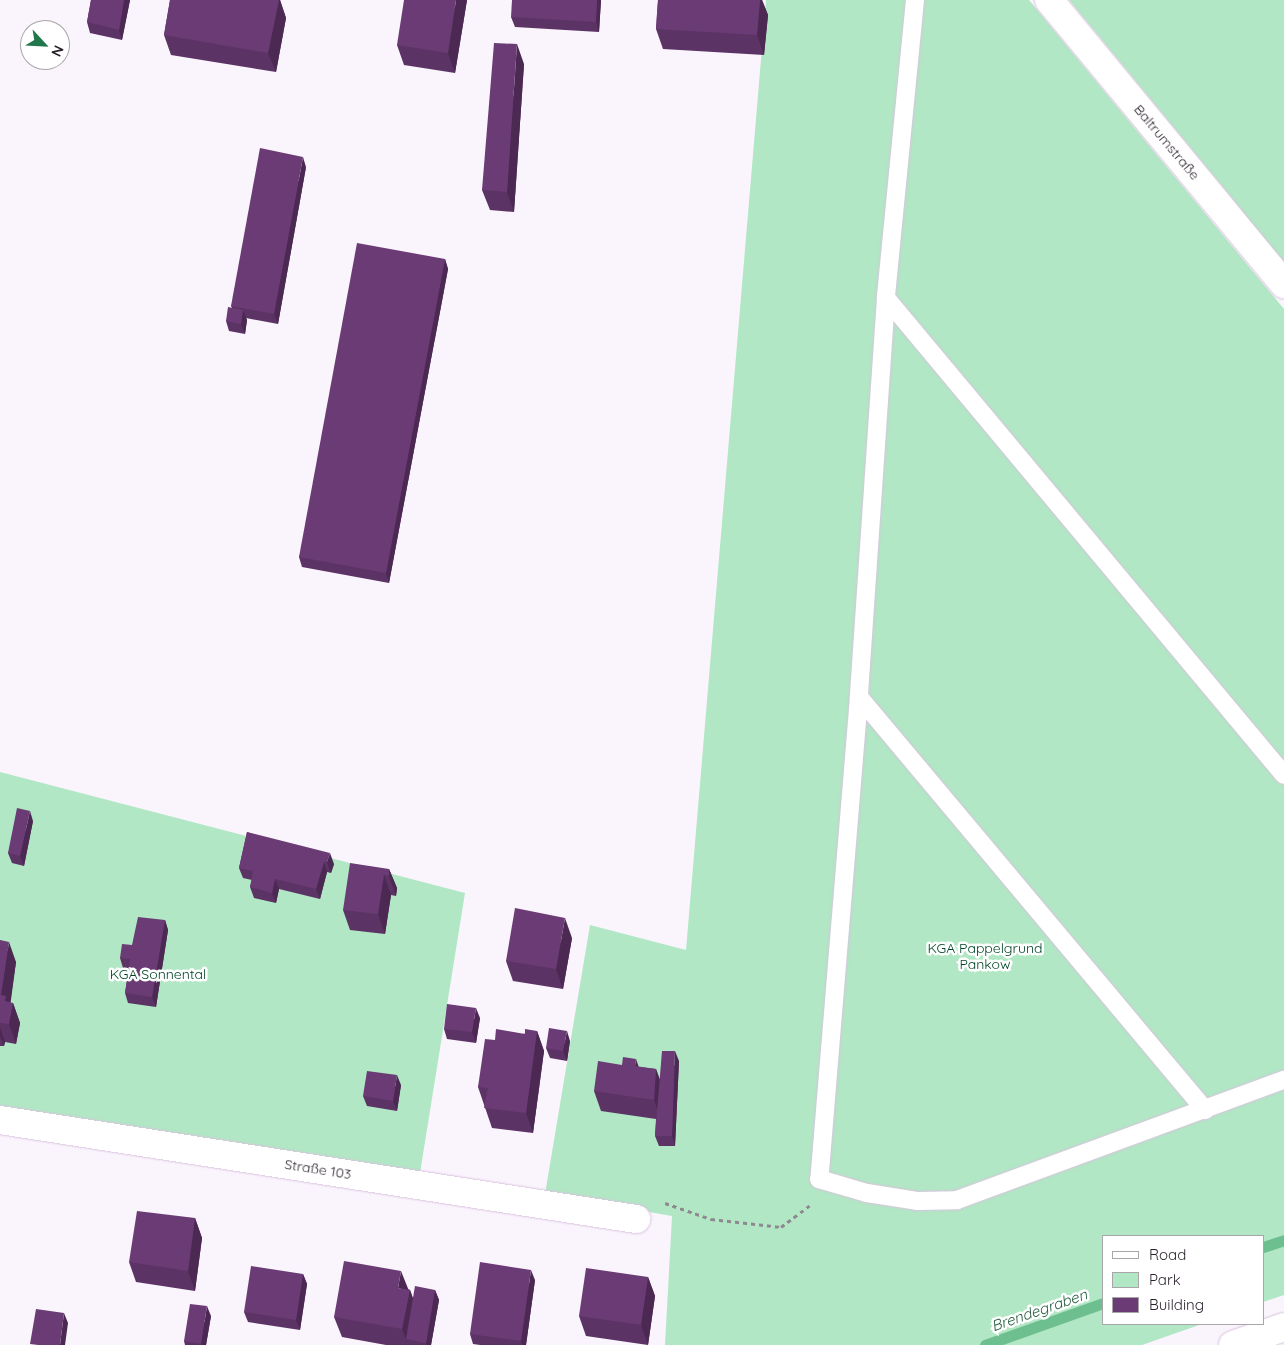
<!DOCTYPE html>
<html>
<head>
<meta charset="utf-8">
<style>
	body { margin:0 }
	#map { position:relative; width:1284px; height:1345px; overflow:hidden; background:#faf5fc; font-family:Quicksand,sans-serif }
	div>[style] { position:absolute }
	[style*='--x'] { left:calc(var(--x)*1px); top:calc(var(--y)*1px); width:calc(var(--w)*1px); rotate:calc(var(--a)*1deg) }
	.green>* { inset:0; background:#b1e7c4 }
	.stream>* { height:11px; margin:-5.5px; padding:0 5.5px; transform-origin:5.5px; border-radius:5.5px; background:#6ebf90 }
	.path>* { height:3px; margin-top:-1.5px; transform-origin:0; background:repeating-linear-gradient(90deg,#8f8891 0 4px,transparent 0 8px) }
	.roads { filter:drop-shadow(0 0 1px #dbc2e0) drop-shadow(0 0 1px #dbc2e0) }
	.service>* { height:18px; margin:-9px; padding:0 9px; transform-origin:9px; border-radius:9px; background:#fff }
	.minor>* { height:28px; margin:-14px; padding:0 14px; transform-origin:14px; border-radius:14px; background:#fff }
	.motorway>* { height:28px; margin:-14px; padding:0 14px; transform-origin:14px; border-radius:14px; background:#fff }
	.wall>* { inset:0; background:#5c3365 }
	.shaded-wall>* { inset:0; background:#4b2952 }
	.building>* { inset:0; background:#6b3b75 }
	span { translate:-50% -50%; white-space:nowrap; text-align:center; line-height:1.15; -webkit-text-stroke:5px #fff; paint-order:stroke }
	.street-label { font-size:14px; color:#271e29 }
	.park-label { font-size:14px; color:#014527 }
	.water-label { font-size:15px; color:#205b3c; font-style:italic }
	.legend { position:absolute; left:1102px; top:1235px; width:162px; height:90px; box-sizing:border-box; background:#fff; border:1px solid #a9a5a9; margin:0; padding:6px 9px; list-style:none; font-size:15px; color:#271e29 }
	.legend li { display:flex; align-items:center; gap:10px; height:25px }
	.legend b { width:25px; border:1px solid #a9a5a9 }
	.north { position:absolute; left:20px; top:20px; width:50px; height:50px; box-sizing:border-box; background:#fff; border:1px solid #a9a5a9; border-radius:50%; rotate:115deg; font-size:14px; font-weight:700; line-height:20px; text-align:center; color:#271e29 }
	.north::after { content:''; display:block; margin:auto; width:18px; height:22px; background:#1f774b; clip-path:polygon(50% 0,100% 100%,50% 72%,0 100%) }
</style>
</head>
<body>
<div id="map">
	<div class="green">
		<div style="clip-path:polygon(766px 0,1029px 0,1284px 309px,1284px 1295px,1263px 1302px,1263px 1236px,1103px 1236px,1103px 1324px,1202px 1324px,1142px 1345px,665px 1345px,672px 1216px,545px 1194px,590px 925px,686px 950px)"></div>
		<div style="clip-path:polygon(1069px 0,1284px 0,1284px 264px,1231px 197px)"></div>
		<div style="clip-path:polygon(0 772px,465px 893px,420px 1173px,0 1107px)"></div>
	</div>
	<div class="stream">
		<div style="--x:1263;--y:1247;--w:22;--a:-18"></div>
		<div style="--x:985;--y:1345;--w:125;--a:-19.6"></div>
	</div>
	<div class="path">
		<div style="--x:665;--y:1203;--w:49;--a:19.2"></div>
		<div style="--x:711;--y:1219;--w:70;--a:6.5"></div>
		<div style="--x:781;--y:1227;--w:36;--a:-37"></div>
	</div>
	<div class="roads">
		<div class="service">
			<div style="--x:915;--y:0;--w:299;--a:95.6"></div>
			<div style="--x:886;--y:298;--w:400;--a:93.9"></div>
			<div style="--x:859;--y:697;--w:484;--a:94.7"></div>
			<div style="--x:819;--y:1179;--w:50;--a:16.3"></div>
			<div style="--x:867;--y:1193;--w:52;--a:8.9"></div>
			<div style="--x:918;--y:1201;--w:39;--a:-1"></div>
			<div style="--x:957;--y:1200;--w:348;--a:-20.2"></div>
			<div style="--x:886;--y:298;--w:621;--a:50.16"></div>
			<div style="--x:859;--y:697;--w:539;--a:50.04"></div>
		</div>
		<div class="minor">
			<div style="--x:1049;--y:0;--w:369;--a:50.4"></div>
			<div style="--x:0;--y:1120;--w:644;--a:8.85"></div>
		</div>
		<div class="motorway">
			<div style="--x:1233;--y:1345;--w:54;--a:-19.4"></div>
		</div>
	</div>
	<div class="wall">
		<div style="clip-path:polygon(91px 0,130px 0,122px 40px,90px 33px,87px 22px)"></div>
		<div style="clip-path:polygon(170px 0,280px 0,286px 18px,276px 72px,171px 55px,164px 35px)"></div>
		<div style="clip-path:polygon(467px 0,455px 73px,404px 65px,397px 45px)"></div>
		<div style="clip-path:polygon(601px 0,599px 32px,515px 27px,511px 17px)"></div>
		<div style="clip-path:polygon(658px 0,762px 0,768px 15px,764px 55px,663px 49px,656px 29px)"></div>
		<div style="clip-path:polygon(524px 64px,514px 212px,490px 210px,482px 190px)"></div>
		<div style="clip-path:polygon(306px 167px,278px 324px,246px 318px,247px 320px,245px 334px,229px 331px,226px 321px,232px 308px,231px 306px)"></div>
		<div style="clip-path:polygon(445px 259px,448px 269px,389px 583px,302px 567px,299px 557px)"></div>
		<div style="clip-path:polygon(33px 821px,24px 866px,12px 863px,8px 853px)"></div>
		<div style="clip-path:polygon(247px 832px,334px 864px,331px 873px,327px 872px,320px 899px,279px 889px,276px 903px,254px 898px,250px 887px,252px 880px,243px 878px,239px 868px)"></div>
		<div style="clip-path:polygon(389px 869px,397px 888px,396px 896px,391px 895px,385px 934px,350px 930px,343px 910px)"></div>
		<div style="clip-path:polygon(165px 920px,168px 930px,156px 1007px,128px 1003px,125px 993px,129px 968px,123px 968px,120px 958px,132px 945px)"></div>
		<div style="clip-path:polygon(572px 938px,563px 989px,513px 981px,506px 961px)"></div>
		<div style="clip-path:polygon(0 940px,16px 962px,10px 1003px,13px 1003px,20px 1023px,16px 1044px,5px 1042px,4px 1046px,0 1046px)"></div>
		<div style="clip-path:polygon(480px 1018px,476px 1043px,447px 1039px,444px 1029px)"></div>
		<div style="clip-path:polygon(537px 1031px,544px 1051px,533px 1133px,492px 1128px,478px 1087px,495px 1040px)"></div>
		<div style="clip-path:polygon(570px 1041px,567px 1061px,550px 1058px,546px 1048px)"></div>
		<div style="clip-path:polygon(679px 1061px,675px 1146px,659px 1146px,655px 1136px,656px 1119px,601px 1111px,594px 1091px,639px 1067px,656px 1069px,660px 1080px)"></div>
		<div style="clip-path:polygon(401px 1085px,397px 1111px,367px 1106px,363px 1096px)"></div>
		<div style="clip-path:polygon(195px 1218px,202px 1238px,195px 1291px,136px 1282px,129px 1262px)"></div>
		<div style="clip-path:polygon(303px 1274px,307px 1284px,300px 1330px,248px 1322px,244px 1312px)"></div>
		<div style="clip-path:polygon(648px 1277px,655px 1296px,648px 1345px,586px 1336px,579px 1316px)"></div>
		<div style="clip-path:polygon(535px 1280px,526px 1345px,480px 1345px,473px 1344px,470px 1334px)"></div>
		<div style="clip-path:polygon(408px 1289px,410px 1290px,413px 1299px,435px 1290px,439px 1300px,431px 1345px,386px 1345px,342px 1337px,334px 1317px)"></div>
		<div style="clip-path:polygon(211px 1316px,206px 1345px,185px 1345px,184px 1341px)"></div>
	</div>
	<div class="shaded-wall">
		<div style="clip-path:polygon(124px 0,130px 0,122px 40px,119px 30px)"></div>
		<div style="clip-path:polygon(279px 0,280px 0,286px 18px,276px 72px,268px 53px)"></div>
		<div style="clip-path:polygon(456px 0,467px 0,455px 73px,448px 53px)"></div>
		<div style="clip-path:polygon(597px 0,601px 0,599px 32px,596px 22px)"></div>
		<div style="clip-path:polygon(760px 0,762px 0,768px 15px,764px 55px,757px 35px)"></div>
		<div style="clip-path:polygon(517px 44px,524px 64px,514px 212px,507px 192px)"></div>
		<div style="clip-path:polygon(303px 157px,306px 167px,278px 324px,274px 314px)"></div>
		<div style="clip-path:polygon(445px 259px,448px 269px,389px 583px,386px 573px)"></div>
		<div style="clip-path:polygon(243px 310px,247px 320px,245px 334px,241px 324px)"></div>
		<div style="clip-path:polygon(30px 811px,33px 821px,24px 866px,20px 856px)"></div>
		<div style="clip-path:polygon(330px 853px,334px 864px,331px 873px,327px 862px)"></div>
		<div style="clip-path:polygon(324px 862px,327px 872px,320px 899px,316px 889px)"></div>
		<div style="clip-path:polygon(389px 869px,397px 888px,396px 896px,389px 876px)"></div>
		<div style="clip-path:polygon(384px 875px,391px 895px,385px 934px,378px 914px)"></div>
		<div style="clip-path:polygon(275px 879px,279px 889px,276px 903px,272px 893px)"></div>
		<div style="clip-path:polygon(565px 918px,572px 938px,563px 989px,556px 969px)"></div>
		<div style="clip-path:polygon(165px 920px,168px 930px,156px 1007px,152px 997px)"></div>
		<div style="clip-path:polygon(9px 942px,16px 962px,10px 1007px,13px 1003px,20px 1023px,16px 1044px,9px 1024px,1px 995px)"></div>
		<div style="clip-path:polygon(476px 1008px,480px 1018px,476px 1043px,472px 1032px)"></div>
		<div style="clip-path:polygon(0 1028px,5px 1042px,4px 1046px,0 1036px)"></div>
		<div style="clip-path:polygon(537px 1031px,544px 1051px,533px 1133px,526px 1113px)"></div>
		<div style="clip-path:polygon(567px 1031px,570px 1041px,567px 1061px,563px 1051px)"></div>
		<div style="clip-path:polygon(675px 1051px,679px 1061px,675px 1146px,672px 1136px)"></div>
		<div style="clip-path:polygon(636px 1059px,643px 1079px,635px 1066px)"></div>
		<div style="clip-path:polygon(656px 1069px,663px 1089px,661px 1120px,654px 1100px)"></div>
		<div style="clip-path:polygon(397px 1075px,401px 1085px,397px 1111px,393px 1101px)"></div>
		<div style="clip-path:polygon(195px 1218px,202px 1238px,195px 1291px,188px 1271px)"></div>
		<div style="clip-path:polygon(531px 1270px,535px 1280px,526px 1345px,522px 1345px,521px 1341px)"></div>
		<div style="clip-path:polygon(401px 1271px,409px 1291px,398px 1288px)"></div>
		<div style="clip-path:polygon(303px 1274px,307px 1284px,300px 1330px,296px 1320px)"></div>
		<div style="clip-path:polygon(648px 1277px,655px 1296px,648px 1345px,641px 1325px)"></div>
		<div style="clip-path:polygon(410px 1290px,417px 1309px,406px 1339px,402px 1329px)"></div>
		<div style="clip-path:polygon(435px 1290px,439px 1300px,431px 1345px,427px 1345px,426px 1343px)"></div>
		<div style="clip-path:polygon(207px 1306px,211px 1316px,206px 1345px,201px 1345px,201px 1344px)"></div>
		<div style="clip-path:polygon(64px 1313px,68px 1323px,65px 1345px,60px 1345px)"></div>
	</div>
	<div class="building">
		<div style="clip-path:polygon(91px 0,124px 0,119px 30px,87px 22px)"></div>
		<div style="clip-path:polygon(170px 0,279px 0,268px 53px,164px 35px)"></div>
		<div style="clip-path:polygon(404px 0,456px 0,448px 53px,397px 45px)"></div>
		<div style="clip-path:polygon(512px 0,597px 0,596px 22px,511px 17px)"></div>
		<div style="clip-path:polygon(658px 0,760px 0,757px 35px,656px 29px)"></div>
		<div style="clip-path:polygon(494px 43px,517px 44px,507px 192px,482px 190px)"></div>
		<div style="clip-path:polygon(260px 148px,303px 157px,274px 314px,231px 306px)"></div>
		<div style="clip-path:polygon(357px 243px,445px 259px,386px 573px,299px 557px)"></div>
		<div style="clip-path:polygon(228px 307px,243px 310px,241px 324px,226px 321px)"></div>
		<div style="clip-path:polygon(17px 808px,30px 811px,20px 856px,8px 853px)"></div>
		<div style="clip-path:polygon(247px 832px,330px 853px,327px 862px,324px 862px,316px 889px,275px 879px,272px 893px,250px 887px,253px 871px,239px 868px)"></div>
		<div style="clip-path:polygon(350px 863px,389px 869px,389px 876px,384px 875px,378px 914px,343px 910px)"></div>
		<div style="clip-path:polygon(515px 908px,565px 918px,556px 969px,506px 961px)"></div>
		<div style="clip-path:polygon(138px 917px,165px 920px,152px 997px,125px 993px,130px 959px,120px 958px,122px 944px,132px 945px)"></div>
		<div style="clip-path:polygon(0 940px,9px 942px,1px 995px,6px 996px,5px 1001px,13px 1003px,9px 1024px,0 1023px)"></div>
		<div style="clip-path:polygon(447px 1004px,476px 1008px,472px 1032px,444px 1029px)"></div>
		<div style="clip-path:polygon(549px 1028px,567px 1031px,563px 1051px,546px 1048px)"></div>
		<div style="clip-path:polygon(496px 1029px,525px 1034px,525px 1029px,537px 1031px,526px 1113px,484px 1108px,488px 1088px,478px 1087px,485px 1039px,495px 1040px)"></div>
		<div style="clip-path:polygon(662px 1051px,675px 1051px,672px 1136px,655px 1136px)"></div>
		<div style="clip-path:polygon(623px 1057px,636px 1059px,635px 1066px,656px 1069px,654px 1100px,594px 1091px,598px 1061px,622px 1065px)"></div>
		<div style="clip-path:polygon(367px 1071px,397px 1075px,393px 1101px,363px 1096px)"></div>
		<div style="clip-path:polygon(137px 1211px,195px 1218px,188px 1271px,129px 1262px)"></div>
		<div style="clip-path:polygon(344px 1261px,401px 1271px,398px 1288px,410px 1290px,402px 1329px,334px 1317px)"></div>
		<div style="clip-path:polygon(480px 1262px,531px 1270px,521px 1341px,470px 1334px)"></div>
		<div style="clip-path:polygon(251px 1266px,303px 1274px,296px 1320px,244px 1312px)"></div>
		<div style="clip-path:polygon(586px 1268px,648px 1277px,641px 1325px,579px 1316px)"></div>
		<div style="clip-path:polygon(415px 1286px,435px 1290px,426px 1343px,406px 1339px)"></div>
		<div style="clip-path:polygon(190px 1304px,207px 1306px,201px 1344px,184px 1341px)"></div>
		<div style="clip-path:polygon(36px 1309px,64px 1313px,60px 1345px,38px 1345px,30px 1344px)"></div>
	</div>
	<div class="street-label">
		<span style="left:1167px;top:142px;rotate:50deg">Baltrumstraße</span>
		<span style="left:318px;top:1169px;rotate:9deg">Straße 103</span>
	</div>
	<div class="park-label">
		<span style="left:985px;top:956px">KGA Pappelgrund<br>Pankow</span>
		<span style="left:158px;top:974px">KGA Sonnental</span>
	</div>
	<div class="water-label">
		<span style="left:1039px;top:1310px;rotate:-19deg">Brendegraben</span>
	</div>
	<ul class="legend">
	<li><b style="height:6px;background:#fff"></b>Road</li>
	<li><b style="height:14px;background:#b1e7c4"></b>Park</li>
	<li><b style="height:14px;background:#6b3b75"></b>Building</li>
	</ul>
	<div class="north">N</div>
</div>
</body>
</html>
